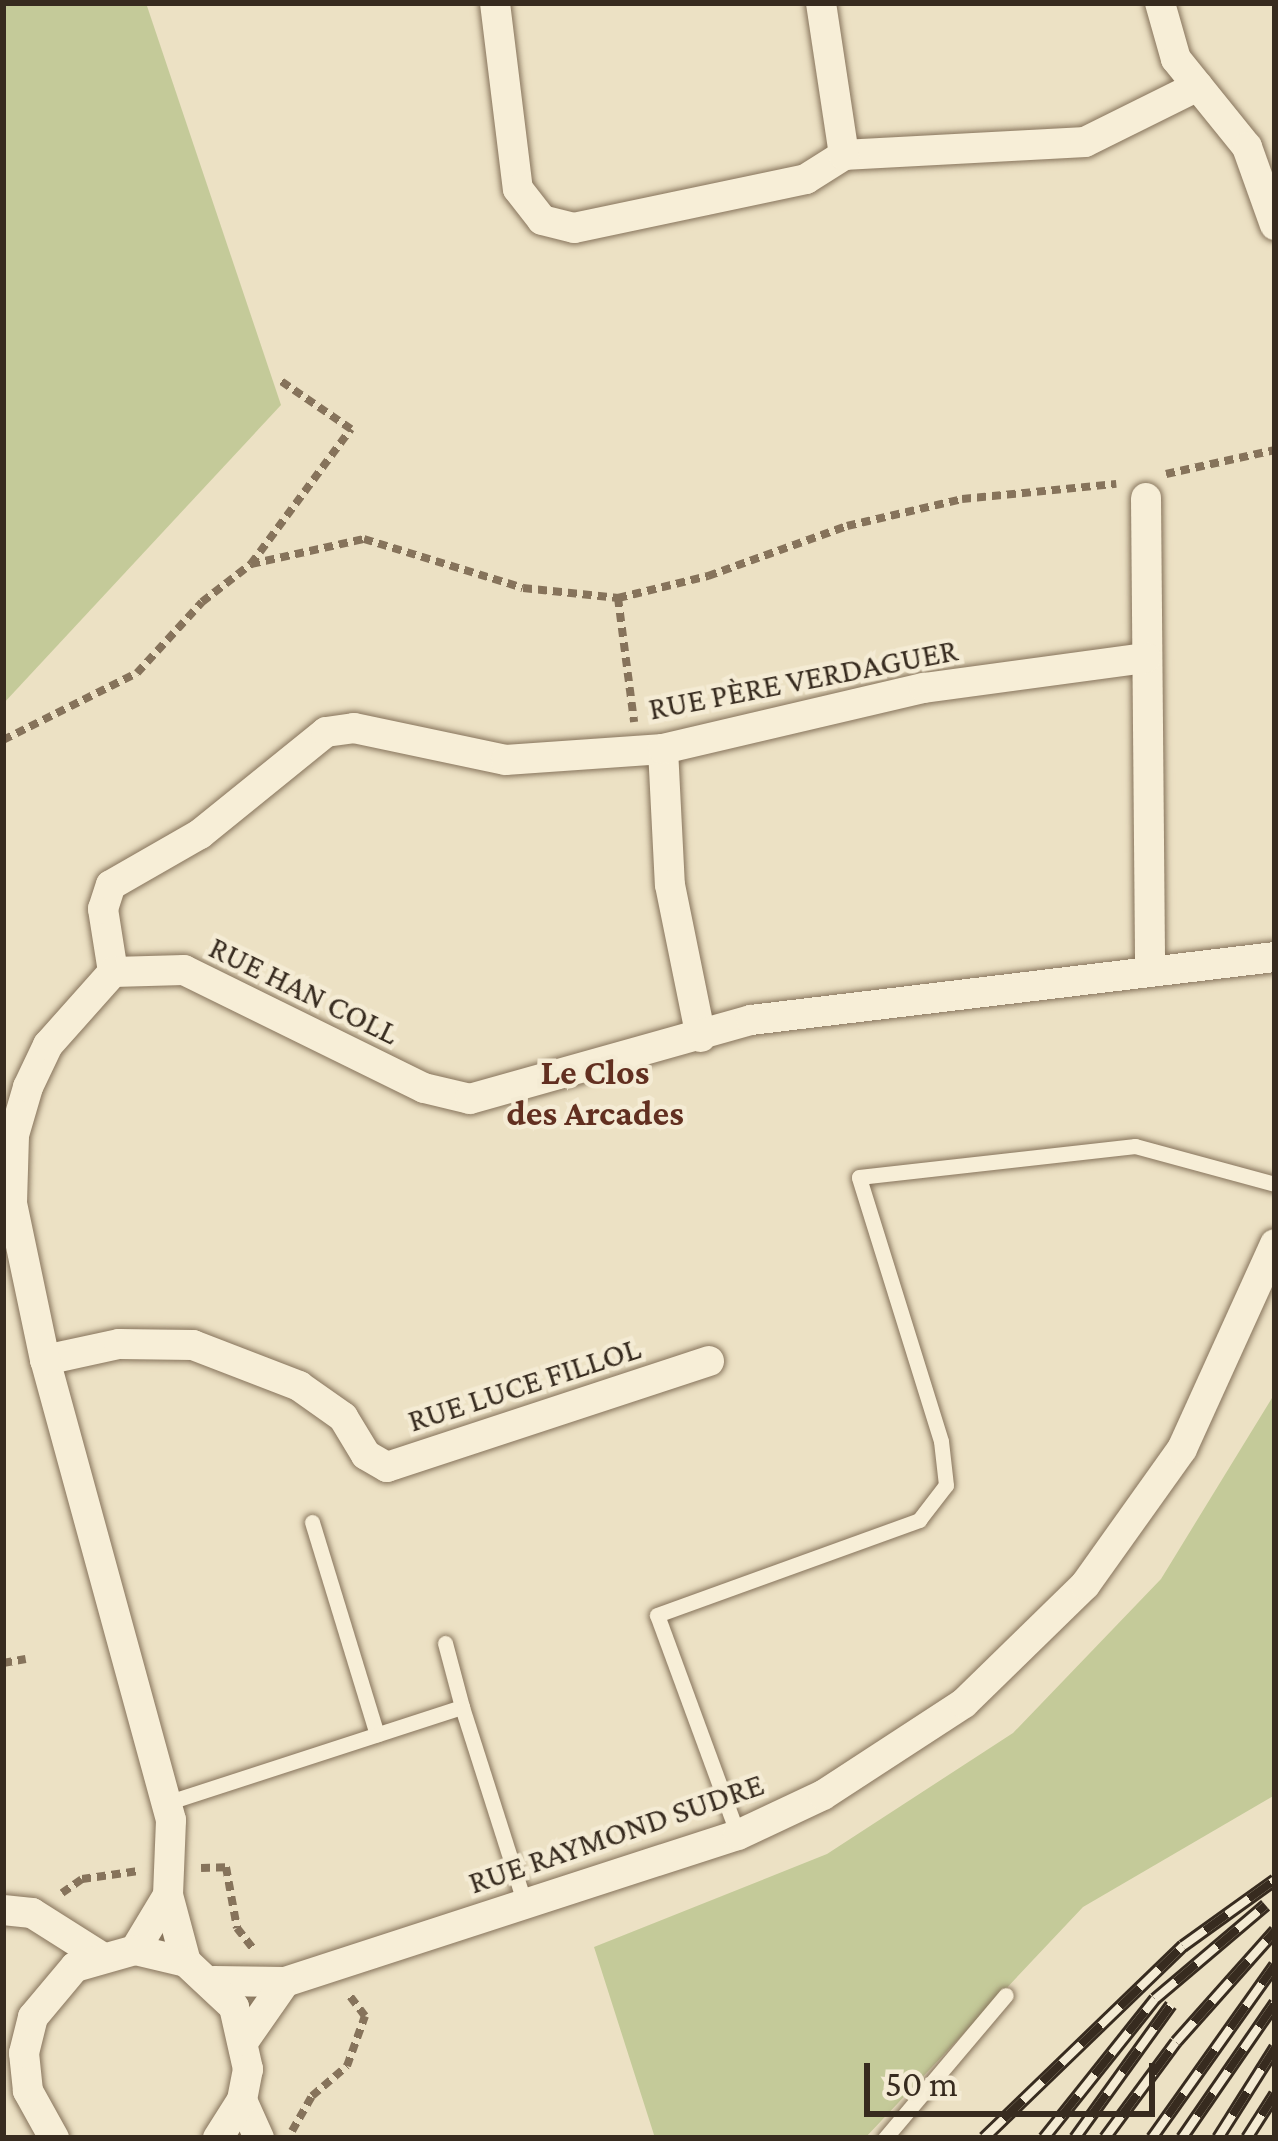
<!DOCTYPE html>
<html>
<head>
<meta charset="utf-8">
<style>
	body { margin:0 }
	#map { position:relative; width:1278px; height:2141px; overflow:hidden; background:#ece1c4; font-family:"Crimson Pro",serif }
	div>[style] { position:absolute }
	[style*='--x'] { left:calc(var(--x)*1px); top:calc(var(--y)*1px); width:calc(var(--w)*1px); rotate:calc(var(--a)*1deg) }
	.green>* { inset:0; background:#c4ca99 }
	.path>* { height:8px; margin-top:-4px; transform-origin:0; background:repeating-linear-gradient(90deg,#86735b 0 9px,transparent 0 15px) }
	.roads { filter:drop-shadow(0 0 3px #86735b) drop-shadow(0 0 3px #86735b) }
	.service>* { height:15px; margin:-7.5px; padding:0 7.5px; transform-origin:7.5px; border-radius:7.5px; background:#f7eed7 }
	.minor>* { height:30px; margin:-15px; padding:0 15px; transform-origin:15px; border-radius:15px; background:#f7eed7 }
	.rail>* { height:14px; margin-top:-7px; transform-origin:0; background:repeating-linear-gradient(90deg,#f4ebd4 0 27px,#372b1f 0 54px); box-sizing:border-box; border-block:3px solid #372b1f }
	span { translate:-50% -50%; white-space:nowrap; text-align:center; line-height:1.15; -webkit-text-stroke:9px #f4ebd4; paint-order:stroke }
	.street-label { font-size:33px; color:#372b1f }
	.neighbourhood-label { font-size:36px; color:#622f20; font-weight:700 }
	.frame { position:absolute; inset:0; border:6px solid #372b1f; pointer-events:none }
	.scale { position:absolute; left:864px; top:2063px; width:291px; height:54px; box-sizing:border-box; border:6px solid #372b1f; border-top:0; padding-left:15px; font-size:36px; line-height:42px; white-space:nowrap; color:#372b1f; -webkit-text-stroke:9px #f4ebd4; paint-order:stroke }
</style>
</head>
<body>
<div id="map">
	<div class="green">
		<div style="clip-path:polygon(3px 3px,146px 3px,281px 405px,3px 704px)"></div>
		<div style="clip-path:polygon(1275px 1393px,1275px 1795px,1083px 1907px,865px 2138px,655px 2138px,594px 1947px,827px 1854px,1013px 1733px,1161px 1579px)"></div>
	</div>
	<div class="path">
		<div style="--x:1166;--y:474;--w:112;--a:-12.4"></div>
		<div style="--x:251;--y:564;--w:116;--a:-12.5"></div>
		<div style="--x:364;--y:539;--w:166;--a:17.1"></div>
		<div style="--x:523;--y:588;--w:96;--a:6"></div>
		<div style="--x:618;--y:598;--w:93;--a:-13.7"></div>
		<div style="--x:708;--y:576;--w:148;--a:-19.8"></div>
		<div style="--x:847;--y:526;--w:118;--a:-13.2"></div>
		<div style="--x:962;--y:499;--w:155;--a:-5.6"></div>
		<div style="--x:618;--y:598;--w:125;--a:82.6"></div>
		<div style="--x:3;--y:740;--w:150;--a:-26.6"></div>
		<div style="--x:137;--y:673;--w:96;--a:-47.5"></div>
		<div style="--x:202;--y:602;--w:62;--a:-37.8"></div>
		<div style="--x:251;--y:564;--w:168;--a:-53.5"></div>
		<div style="--x:351;--y:429;--w:88;--a:-145.6"></div>
		<div style="--x:3;--y:1663;--w:23;--a:-10"></div>
		<div style="--x:201;--y:1868;--w:25;--a:-2"></div>
		<div style="--x:226;--y:1867;--w:62;--a:79.8"></div>
		<div style="--x:237;--y:1928;--w:29;--a:52"></div>
		<div style="--x:62;--y:1893;--w:24;--a:-35"></div>
		<div style="--x:82;--y:1879;--w:57;--a:-8.1"></div>
		<div style="--x:292;--y:2131;--w:40;--a:-60.3"></div>
		<div style="--x:312;--y:2096;--w:46;--a:-40.6"></div>
		<div style="--x:347;--y:2066;--w:53;--a:-70.2"></div>
		<div style="--x:365;--y:2016;--w:25;--a:-127"></div>
	</div>
	<div class="roads">
		<div class="service">
			<div style="--x:312;--y:1522;--w:222;--a:73"></div>
			<div style="--x:445;--y:1643;--w:66;--a:75.1"></div>
			<div style="--x:166;--y:1803;--w:311;--a:-18"></div>
			<div style="--x:462;--y:1707;--w:207;--a:72.3"></div>
			<div style="--x:738;--y:1835;--w:234;--a:-110.2"></div>
			<div style="--x:657;--y:1615;--w:279;--a:-19.9"></div>
			<div style="--x:919;--y:1520;--w:44;--a:-52.4"></div>
			<div style="--x:946;--y:1485;--w:44;--a:-96.5"></div>
			<div style="--x:941;--y:1441;--w:276;--a:-107.3"></div>
			<div style="--x:859;--y:1177;--w:278;--a:-6.4"></div>
			<div style="--x:1135;--y:1146;--w:145;--a:15.2"></div>
			<div style="--x:885;--y:2138;--w:187;--a:-49.8"></div>
		</div>
		<div class="minor">
			<div style="--x:495;--y:3;--w:187;--a:83"></div>
			<div style="--x:518;--y:189;--w:39;--a:52"></div>
			<div style="--x:542;--y:220;--w:33;--a:14"></div>
			<div style="--x:574;--y:228;--w:237;--a:-11.9"></div>
			<div style="--x:806;--y:179;--w:45;--a:-32.3"></div>
			<div style="--x:844;--y:155;--w:241;--a:-3.1"></div>
			<div style="--x:1085;--y:142;--w:126;--a:-26.4"></div>
			<div style="--x:821;--y:3;--w:154;--a:81.4"></div>
			<div style="--x:1160;--y:3;--w:58;--a:74.1"></div>
			<div style="--x:1176;--y:59;--w:113;--a:51.1"></div>
			<div style="--x:1247;--y:147;--w:83;--a:70.3"></div>
			<div style="--x:1146;--y:498;--w:473;--a:89.5"></div>
			<div style="--x:663;--y:749;--w:136;--a:87.1"></div>
			<div style="--x:670;--y:885;--w:155;--a:78.5"></div>
			<div style="--x:113;--y:972;--w:64;--a:-99"></div>
			<div style="--x:103;--y:909;--w:25;--a:-72"></div>
			<div style="--x:111;--y:885;--w:103;--a:-29.8"></div>
			<div style="--x:200;--y:834;--w:162;--a:-39"></div>
			<div style="--x:326;--y:732;--w:28;--a:-8"></div>
			<div style="--x:354;--y:728;--w:155;--a:11.9"></div>
			<div style="--x:506;--y:760;--w:157;--a:-4"></div>
			<div style="--x:663;--y:749;--w:268;--a:-13.2"></div>
			<div style="--x:924;--y:688;--w:224;--a:-7.7"></div>
			<div style="--x:45;--y:1360;--w:76;--a:-12.2"></div>
			<div style="--x:119;--y:1344;--w:74;--a:0.8"></div>
			<div style="--x:193;--y:1345;--w:114;--a:21.1"></div>
			<div style="--x:299;--y:1386;--w:54;--a:35.2"></div>
			<div style="--x:343;--y:1417;--w:44;--a:58.8"></div>
			<div style="--x:366;--y:1455;--w:24;--a:30"></div>
			<div style="--x:387;--y:1467;--w:339;--a:-18.2"></div>
			<div style="--x:168;--y:1895;--w:69;--a:75"></div>
			<div style="--x:3;--y:1910;--w:29;--a:6"></div>
			<div style="--x:32;--y:1913;--w:80;--a:32.3"></div>
			<div style="--x:135;--y:1950;--w:64;--a:-59"></div>
			<div style="--x:168;--y:1895;--w:75;--a:-87.7"></div>
			<div style="--x:171;--y:1820;--w:477;--a:-105.3"></div>
			<div style="--x:45;--y:1360;--w:160;--a:-101.9"></div>
			<div style="--x:12;--y:1203;--w:68;--a:-88.3"></div>
			<div style="--x:14;--y:1135;--w:50;--a:-73.7"></div>
			<div style="--x:28;--y:1087;--w:47;--a:-64.5"></div>
			<div style="--x:48;--y:1045;--w:98;--a:-48.3"></div>
			<div style="--x:113;--y:972;--w:71;--a:-1.6"></div>
			<div style="--x:184;--y:970;--w:267;--a:26.2"></div>
			<div style="--x:424;--y:1088;--w:47;--a:13.4"></div>
			<div style="--x:470;--y:1099;--w:292;--a:-15.7"></div>
			<div style="--x:751;--y:1020;--w:528;--a:-6.86"></div>
			<div style="--x:214;--y:1981;--w:71;--a:0.8"></div>
			<div style="--x:285;--y:1982;--w:476;--a:-18"></div>
			<div style="--x:738;--y:1835;--w:94;--a:-25.2"></div>
			<div style="--x:823;--y:1795;--w:168;--a:-33.1"></div>
			<div style="--x:964;--y:1703;--w:169;--a:-44.3"></div>
			<div style="--x:1085;--y:1585;--w:167;--a:-54.5"></div>
			<div style="--x:1182;--y:1449;--w:225;--a:-65.6"></div>
			<div style="--x:246;--y:2038;--w:68;--a:-55.1"></div>
			<div style="--x:242;--y:2100;--w:42;--a:65.9"></div>
			<div style="--x:54;--y:2138;--w:54;--a:-119"></div>
			<div style="--x:28;--y:2091;--w:38;--a:-96"></div>
			<div style="--x:24;--y:2053;--w:37;--a:-76"></div>
			<div style="--x:33;--y:2017;--w:65;--a:-50"></div>
			<div style="--x:75;--y:1967;--w:62;--a:-15.8"></div>
			<div style="--x:135;--y:1950;--w:52;--a:13.2"></div>
			<div style="--x:186;--y:1962;--w:66;--a:43.2"></div>
			<div style="--x:234;--y:2007;--w:64;--a:77.3"></div>
			<div style="--x:248;--y:2069;--w:32;--a:101"></div>
			<div style="--x:242;--y:2100;--w:45;--a:122.3"></div>
		</div>
	</div>
	<div class="rail">
		<div style="--x:984;--y:2138;--w:277;--a:-44"></div>
		<div style="--x:1183;--y:1946;--w:113;--a:-35.7"></div>
		<div style="--x:1044;--y:2138;--w:178;--a:-51.4"></div>
		<div style="--x:1155;--y:1999;--w:145;--a:-40.3"></div>
		<div style="--x:1075;--y:2138;--w:164;--a:-54.2"></div>
		<div style="--x:1105;--y:2138;--w:119;--a:-53.5"></div>
		<div style="--x:1176;--y:2042;--w:149;--a:-48.3"></div>
		<div style="--x:1152;--y:2138;--w:212;--a:-54.6"></div>
		<div style="--x:1182;--y:2138;--w:164;--a:-55.4"></div>
		<div style="--x:1218;--y:2138;--w:107;--a:-57.7"></div>
		<div style="--x:1247;--y:2138;--w:52;--a:-57.5"></div>
	</div>
	<div class="street-label">
		<span style="left:803px;top:679px;rotate:-11deg">RUE PÈRE VERDAGUER</span>
		<span style="left:304px;top:990px;rotate:26deg">RUE HAN COLL</span>
		<span style="left:524px;top:1384px;rotate:-18deg">RUE LUCE FILLOL</span>
		<span style="left:616px;top:1833px;rotate:-19deg">RUE RAYMOND SUDRE</span>
	</div>
	<div class="neighbourhood-label">
		<span style="left:595px;top:1093px">Le Clos<br>des Arcades</span>
	</div>
	<div class="frame"></div>
	<div class="scale">50 m</div>
</div>
</body>
</html>
